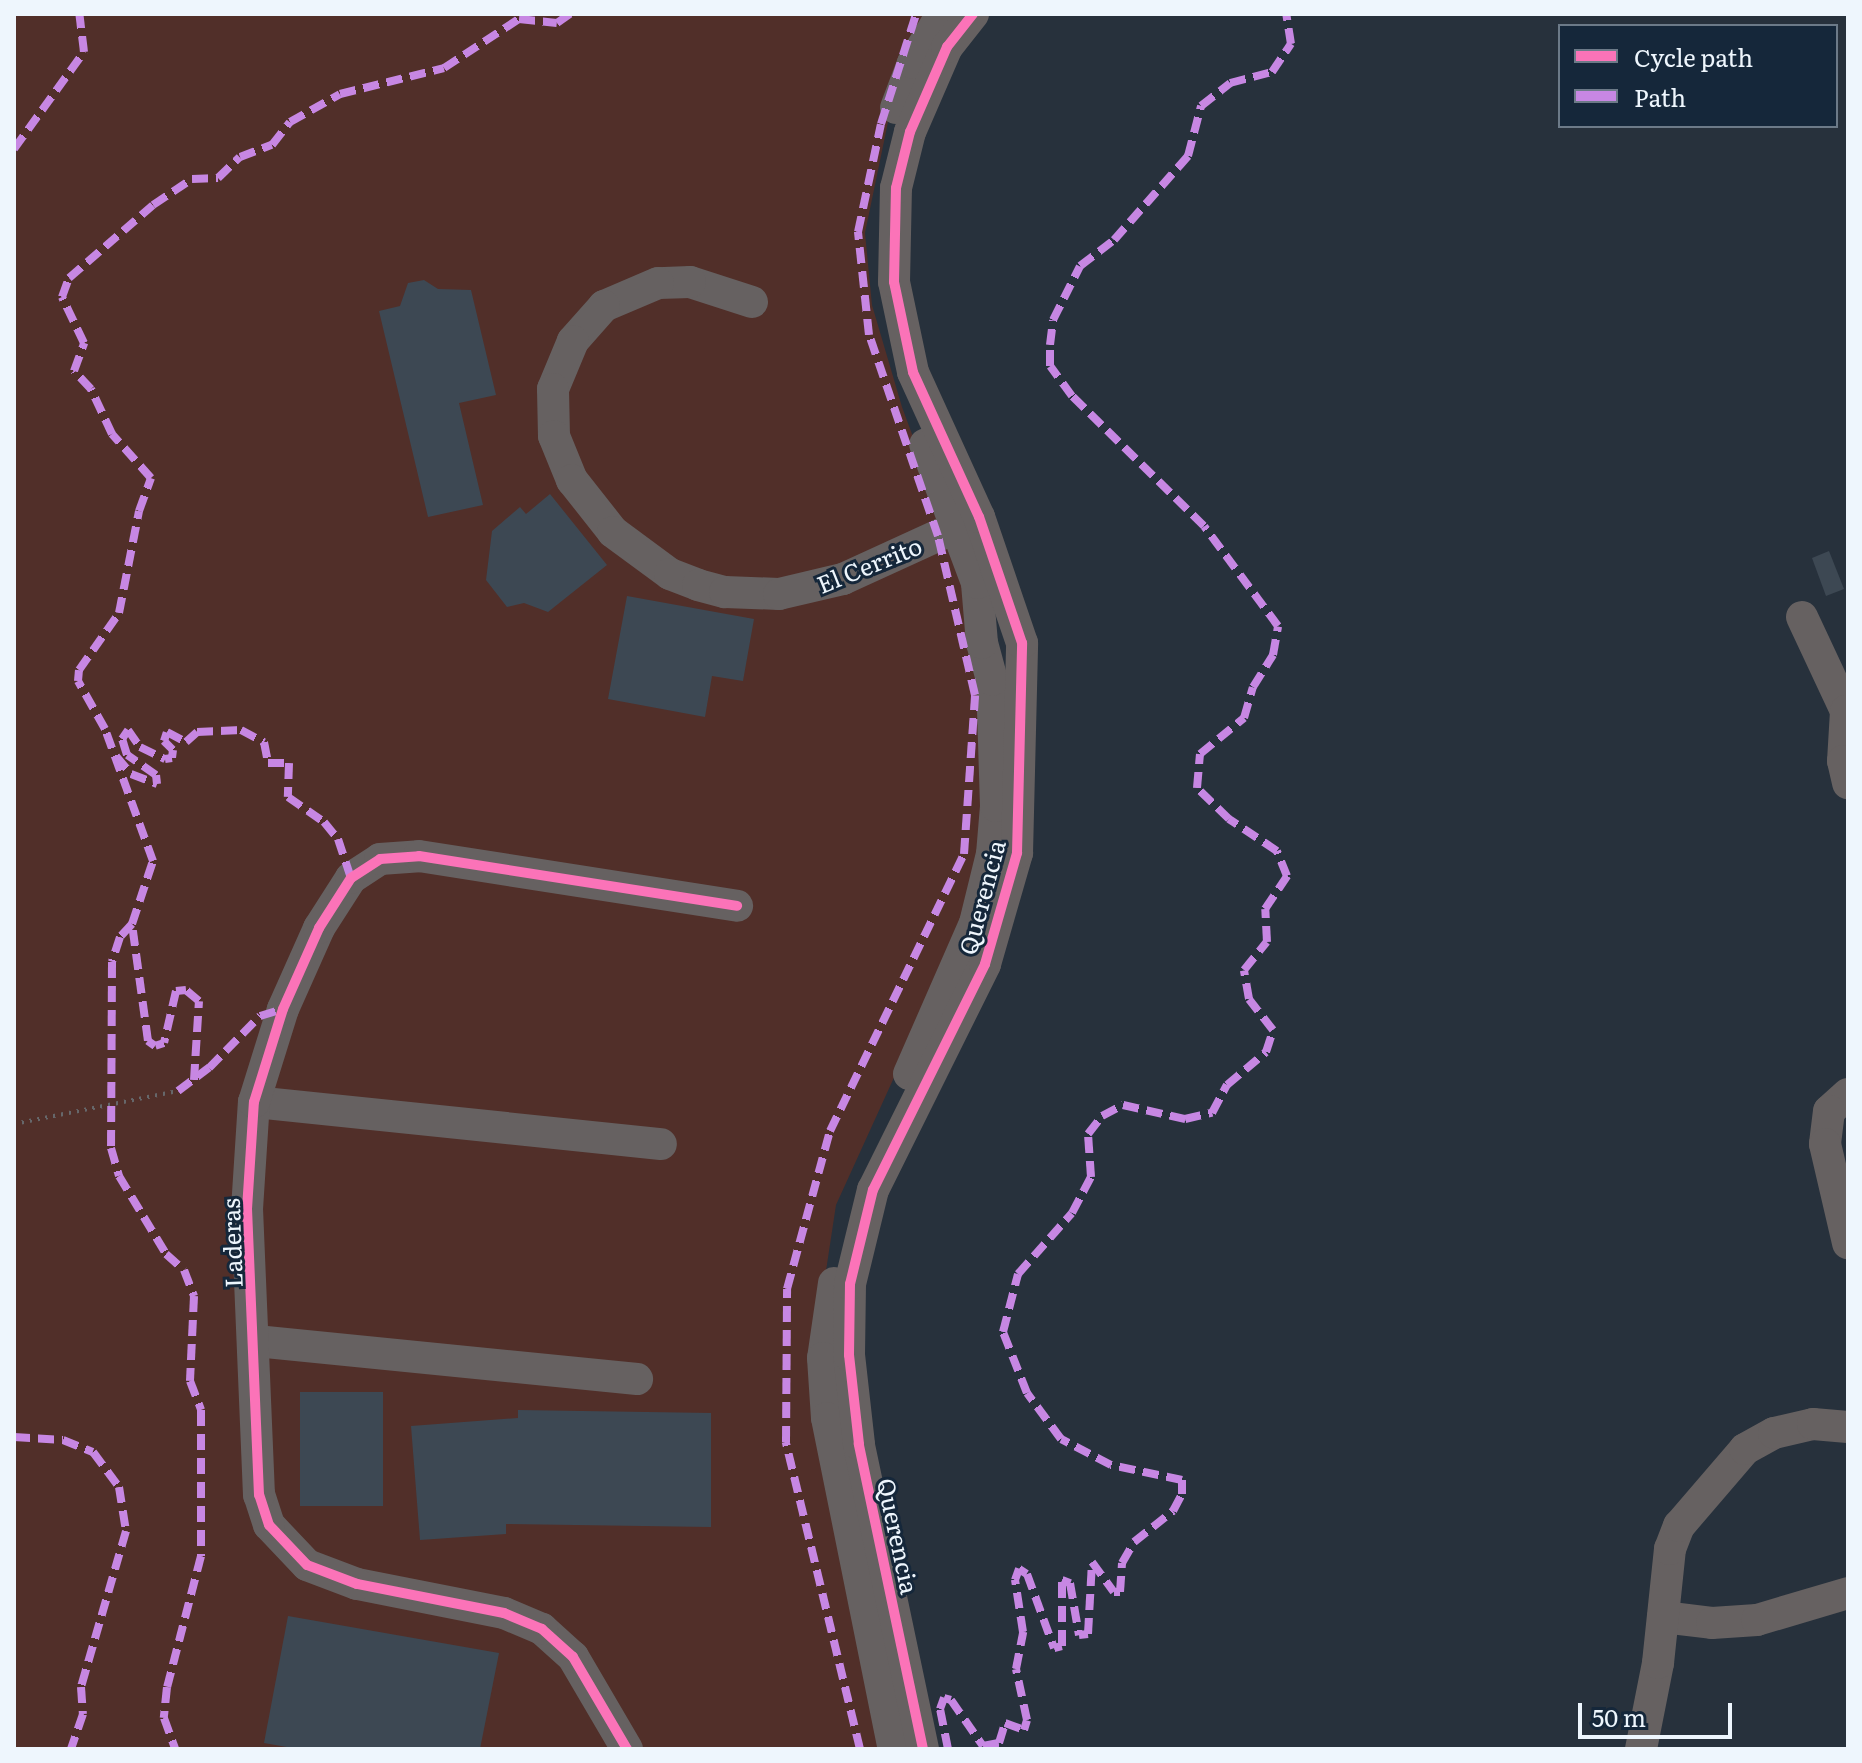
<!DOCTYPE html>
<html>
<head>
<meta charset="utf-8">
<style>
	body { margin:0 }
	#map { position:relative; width:1862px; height:1763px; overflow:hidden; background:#27313c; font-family:Literata,serif }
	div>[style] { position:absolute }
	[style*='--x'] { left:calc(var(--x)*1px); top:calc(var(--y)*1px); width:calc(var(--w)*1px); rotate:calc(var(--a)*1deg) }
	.green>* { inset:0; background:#512f29 }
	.building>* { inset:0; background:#3d4853 }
	.path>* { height:4px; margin-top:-2px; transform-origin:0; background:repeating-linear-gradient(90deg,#66676a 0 2px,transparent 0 8px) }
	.minor>* { height:32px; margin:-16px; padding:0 16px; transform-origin:16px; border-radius:16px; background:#666161 }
	.quiet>* { height:8px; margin-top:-4px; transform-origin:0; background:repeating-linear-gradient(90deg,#c787e3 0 16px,transparent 0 24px) }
	.cycleway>* { height:10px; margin:-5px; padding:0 5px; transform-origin:5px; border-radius:5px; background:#fb73b8 }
	span { translate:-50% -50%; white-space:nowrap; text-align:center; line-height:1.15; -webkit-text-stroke:6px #15273a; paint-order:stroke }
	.street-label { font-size:24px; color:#eef6fd }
	.frame { position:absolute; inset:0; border:16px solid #eef6fd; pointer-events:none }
	.legend { position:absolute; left:1558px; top:24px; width:280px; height:104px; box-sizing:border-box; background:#15273a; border:2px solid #6c7a88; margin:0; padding:10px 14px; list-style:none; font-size:24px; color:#eef6fd }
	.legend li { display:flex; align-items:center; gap:16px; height:40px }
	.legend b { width:40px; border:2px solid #6c7a88 }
	.scale { position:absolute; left:1578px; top:1703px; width:154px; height:36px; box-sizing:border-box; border:4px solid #eef6fd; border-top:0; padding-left:10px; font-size:24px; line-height:28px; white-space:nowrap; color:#eef6fd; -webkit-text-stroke:6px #15273a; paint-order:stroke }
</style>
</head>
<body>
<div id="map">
	<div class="green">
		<div style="clip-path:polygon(14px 14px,931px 14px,893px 98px,865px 233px,872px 305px,902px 407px,964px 575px,977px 660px,983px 846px,958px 937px,836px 1205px,814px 1350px,887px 1749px,14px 1749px)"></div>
	</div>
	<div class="building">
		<div style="clip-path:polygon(424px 280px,438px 289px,471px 290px,496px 395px,459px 403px,483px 505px,428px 517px,379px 311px,400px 306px,408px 283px)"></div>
		<div style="clip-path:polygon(550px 494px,607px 565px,548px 612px,524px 603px,507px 607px,486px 580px,492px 531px,520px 507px,526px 514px)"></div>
		<div style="clip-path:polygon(1829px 551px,1844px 589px,1826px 596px,1812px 558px)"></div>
		<div style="clip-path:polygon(627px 596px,754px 619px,743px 681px,712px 676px,705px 717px,608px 699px)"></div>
		<div style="clip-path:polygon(300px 1392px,383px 1392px,383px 1506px,300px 1506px)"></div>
		<div style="clip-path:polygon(518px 1410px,711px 1413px,711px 1527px,506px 1524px,506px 1534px,420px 1540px,411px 1426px,518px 1418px)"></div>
		<div style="clip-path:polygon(288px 1616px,499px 1653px,480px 1749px,298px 1749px,264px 1743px)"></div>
	</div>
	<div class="path">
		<div style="--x:14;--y:1124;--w:167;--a:-11.4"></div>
	</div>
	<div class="minor">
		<div style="--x:896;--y:108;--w:48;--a:-69.3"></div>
		<div style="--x:913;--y:63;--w:57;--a:-59.4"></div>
		<div style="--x:752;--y:302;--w:65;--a:-162.1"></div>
		<div style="--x:690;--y:282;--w:32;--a:178"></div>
		<div style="--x:658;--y:283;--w:59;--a:156.9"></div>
		<div style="--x:604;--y:306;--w:47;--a:131.5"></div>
		<div style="--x:573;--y:341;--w:52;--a:112.6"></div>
		<div style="--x:553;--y:389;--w:47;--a:88.8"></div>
		<div style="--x:554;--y:436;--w:48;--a:67.8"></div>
		<div style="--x:572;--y:480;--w:66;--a:51.7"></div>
		<div style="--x:613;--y:532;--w:71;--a:36.4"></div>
		<div style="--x:670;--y:574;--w:30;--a:21"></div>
		<div style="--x:698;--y:585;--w:28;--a:15"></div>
		<div style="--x:725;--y:592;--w:54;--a:2.1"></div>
		<div style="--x:779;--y:594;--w:66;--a:-13.2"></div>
		<div style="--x:843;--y:579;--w:142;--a:-24.6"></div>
		<div style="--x:1802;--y:617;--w:104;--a:64.9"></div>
		<div style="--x:1846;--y:711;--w:50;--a:93.4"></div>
		<div style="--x:1843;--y:761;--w:23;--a:77"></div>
		<div style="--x:909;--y:1074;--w:165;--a:-66.4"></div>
		<div style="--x:975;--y:923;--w:71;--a:-76.2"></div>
		<div style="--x:992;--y:854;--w:48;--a:-85.2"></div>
		<div style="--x:996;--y:806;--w:126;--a:-91.8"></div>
		<div style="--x:992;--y:680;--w:38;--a:-105"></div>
		<div style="--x:982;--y:643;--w:60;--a:-94.8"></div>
		<div style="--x:977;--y:583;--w:148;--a:-110.5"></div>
		<div style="--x:1848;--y:1094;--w:25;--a:138"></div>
		<div style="--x:1829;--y:1111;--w:33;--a:97"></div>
		<div style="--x:1825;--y:1144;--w:102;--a:76.9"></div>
		<div style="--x:254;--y:1102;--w:409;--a:5.9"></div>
		<div style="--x:834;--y:1283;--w:76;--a:98.3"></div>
		<div style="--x:823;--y:1358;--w:60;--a:86.2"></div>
		<div style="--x:827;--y:1418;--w:338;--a:78.6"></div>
		<div style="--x:256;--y:1341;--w:383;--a:5.7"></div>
		<div style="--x:1663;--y:1617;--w:49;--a:7"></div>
		<div style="--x:1712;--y:1623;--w:45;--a:-3.8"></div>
		<div style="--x:1757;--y:1620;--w:95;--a:-16.5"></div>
		<div style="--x:627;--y:1749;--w:107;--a:-120.4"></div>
		<div style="--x:573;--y:1657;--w:42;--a:-137.9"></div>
		<div style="--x:542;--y:1629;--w:41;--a:-157.2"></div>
		<div style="--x:504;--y:1613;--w:150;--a:-168.8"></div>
		<div style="--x:357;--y:1584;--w:53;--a:-159.2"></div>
		<div style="--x:307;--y:1565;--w:55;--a:-133.5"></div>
		<div style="--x:269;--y:1525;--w:32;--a:-108"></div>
		<div style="--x:259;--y:1495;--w:286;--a:-92.4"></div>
		<div style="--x:247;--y:1209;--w:107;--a:-86.3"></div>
		<div style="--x:254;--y:1102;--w:97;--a:-72.7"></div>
		<div style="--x:283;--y:1009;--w:89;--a:-66"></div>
		<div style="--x:319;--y:928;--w:59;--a:-57.4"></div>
		<div style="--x:351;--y:878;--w:35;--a:-33"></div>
		<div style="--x:380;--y:859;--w:39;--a:-4"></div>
		<div style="--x:419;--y:856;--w:322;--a:8.9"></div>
		<div style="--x:923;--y:1749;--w:312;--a:-101.9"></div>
		<div style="--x:859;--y:1444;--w:90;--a:-96.4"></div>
		<div style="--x:849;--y:1355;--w:71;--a:-89.2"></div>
		<div style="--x:850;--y:1284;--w:97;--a:-76.3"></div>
		<div style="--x:873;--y:1190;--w:252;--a:-63.6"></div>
		<div style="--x:985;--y:964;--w:116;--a:-73.9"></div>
		<div style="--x:1017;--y:853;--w:210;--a:-88.6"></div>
		<div style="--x:1022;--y:643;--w:133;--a:-108.8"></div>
		<div style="--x:979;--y:517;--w:159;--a:-114.5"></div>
		<div style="--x:913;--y:372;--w:92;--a:-101.9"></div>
		<div style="--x:894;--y:282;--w:94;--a:-88.8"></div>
		<div style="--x:896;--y:188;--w:58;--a:-76"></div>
		<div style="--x:910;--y:132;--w:93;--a:-66.5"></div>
		<div style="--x:947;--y:47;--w:42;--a:-51.8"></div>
		<div style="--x:1641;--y:1749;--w:88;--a:-78.8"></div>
		<div style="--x:1658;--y:1663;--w:115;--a:-84"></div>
		<div style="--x:1670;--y:1549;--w:25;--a:-69"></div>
		<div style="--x:1679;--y:1526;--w:101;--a:-49.4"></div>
		<div style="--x:1745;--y:1449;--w:33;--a:-29"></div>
		<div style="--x:1774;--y:1433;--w:40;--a:-13"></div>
		<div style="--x:1813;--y:1424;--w:35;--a:5"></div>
	</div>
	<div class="quiet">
		<div style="--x:14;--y:149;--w:120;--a:-54.2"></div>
		<div style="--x:84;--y:52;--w:38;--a:-97"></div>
		<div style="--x:116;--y:756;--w:23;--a:50"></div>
		<div style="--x:131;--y:774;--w:28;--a:21"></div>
		<div style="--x:157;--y:784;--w:9;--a:-96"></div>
		<div style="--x:156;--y:775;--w:35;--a:-145"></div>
		<div style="--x:127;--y:755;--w:17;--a:-107"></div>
		<div style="--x:122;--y:739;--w:11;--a:-56"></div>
		<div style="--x:128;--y:730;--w:21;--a:55"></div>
		<div style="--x:140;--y:747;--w:28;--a:26"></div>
		<div style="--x:165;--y:759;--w:7;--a:-8"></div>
		<div style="--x:172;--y:758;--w:8;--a:-83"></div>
		<div style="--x:173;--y:750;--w:13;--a:-135"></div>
		<div style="--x:164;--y:741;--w:9;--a:-72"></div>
		<div style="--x:167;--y:732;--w:21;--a:28"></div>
		<div style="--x:186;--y:742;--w:15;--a:-42"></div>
		<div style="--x:197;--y:732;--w:44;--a:-2.6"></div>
		<div style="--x:241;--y:730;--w:26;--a:28"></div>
		<div style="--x:264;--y:742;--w:21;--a:79"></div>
		<div style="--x:268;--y:763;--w:21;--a:0"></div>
		<div style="--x:289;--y:763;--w:34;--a:92"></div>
		<div style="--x:288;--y:797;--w:44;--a:34.8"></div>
		<div style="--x:324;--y:822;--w:22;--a:51"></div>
		<div style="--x:338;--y:839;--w:41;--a:71.6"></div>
		<div style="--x:132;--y:924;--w:18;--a:133"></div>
		<div style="--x:120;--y:937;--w:26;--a:108"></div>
		<div style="--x:112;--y:962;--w:186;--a:90.3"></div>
		<div style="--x:111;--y:1148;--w:29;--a:74"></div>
		<div style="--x:119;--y:1176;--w:91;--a:58.9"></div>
		<div style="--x:166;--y:1254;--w:24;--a:42"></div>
		<div style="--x:184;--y:1270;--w:28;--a:69"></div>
		<div style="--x:194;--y:1296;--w:85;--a:92.7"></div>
		<div style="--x:190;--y:1381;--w:31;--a:69"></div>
		<div style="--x:201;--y:1410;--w:146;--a:90"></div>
		<div style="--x:201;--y:1556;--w:135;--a:104.5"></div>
		<div style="--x:167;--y:1687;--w:31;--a:96"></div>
		<div style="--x:164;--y:1718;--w:33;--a:70"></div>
		<div style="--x:194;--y:1080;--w:79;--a:-86.4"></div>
		<div style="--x:199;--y:1001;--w:17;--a:-140"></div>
		<div style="--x:186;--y:990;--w:10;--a:174"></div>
		<div style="--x:176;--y:991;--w:53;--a:103"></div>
		<div style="--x:164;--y:1043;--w:9;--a:162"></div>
		<div style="--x:155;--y:1046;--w:9;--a:-144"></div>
		<div style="--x:148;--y:1041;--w:118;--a:-97.8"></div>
		<div style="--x:132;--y:924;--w:66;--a:-71.6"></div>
		<div style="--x:153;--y:861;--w:140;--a:-110"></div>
		<div style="--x:105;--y:729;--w:55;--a:-119.4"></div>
		<div style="--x:78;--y:681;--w:11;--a:-85"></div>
		<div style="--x:79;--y:670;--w:70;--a:-54.9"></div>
		<div style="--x:119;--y:613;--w:104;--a:-78.9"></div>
		<div style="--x:139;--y:511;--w:35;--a:-70"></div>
		<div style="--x:151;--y:478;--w:59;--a:-131.6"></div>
		<div style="--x:112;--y:434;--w:50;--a:-115"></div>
		<div style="--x:91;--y:389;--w:25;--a:-133"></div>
		<div style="--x:74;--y:371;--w:30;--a:-70"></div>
		<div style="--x:84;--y:343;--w:51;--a:-115.6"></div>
		<div style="--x:62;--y:297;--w:20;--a:-70"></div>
		<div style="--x:69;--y:278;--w:111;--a:-41"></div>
		<div style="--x:153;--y:205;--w:47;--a:-33.7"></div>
		<div style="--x:192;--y:179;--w:26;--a:-2"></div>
		<div style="--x:218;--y:178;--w:30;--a:-44"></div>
		<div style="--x:240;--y:157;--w:34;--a:-21"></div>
		<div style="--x:272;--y:145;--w:29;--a:-52"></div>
		<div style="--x:290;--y:122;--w:57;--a:-29.2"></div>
		<div style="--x:340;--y:94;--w:107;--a:-14"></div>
		<div style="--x:444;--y:68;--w:90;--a:-33.2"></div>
		<div style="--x:519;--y:19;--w:38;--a:6"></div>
		<div style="--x:557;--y:23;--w:16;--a:-35"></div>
		<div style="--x:178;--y:1091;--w:39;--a:-37"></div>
		<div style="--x:209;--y:1068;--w:73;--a:-45.6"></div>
		<div style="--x:260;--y:1016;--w:24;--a:-17"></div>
		<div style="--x:14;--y:1437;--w:49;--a:3.5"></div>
		<div style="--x:63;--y:1440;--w:32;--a:22"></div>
		<div style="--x:93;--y:1452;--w:44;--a:53.4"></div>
		<div style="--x:119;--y:1487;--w:45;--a:81"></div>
		<div style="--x:126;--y:1531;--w:162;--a:106.1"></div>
		<div style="--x:81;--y:1687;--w:27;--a:86"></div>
		<div style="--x:83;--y:1714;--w:37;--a:109"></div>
		<div style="--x:860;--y:1749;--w:316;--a:-103.6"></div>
		<div style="--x:786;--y:1442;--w:153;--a:-89.6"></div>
		<div style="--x:787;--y:1289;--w:164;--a:-74.8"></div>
		<div style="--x:830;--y:1131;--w:308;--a:-64.2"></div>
		<div style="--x:964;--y:854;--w:159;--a:-86"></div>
		<div style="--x:975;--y:695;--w:163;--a:-103.1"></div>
		<div style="--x:938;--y:536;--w:213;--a:-108.9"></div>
		<div style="--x:869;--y:335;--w:104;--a:-96.1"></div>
		<div style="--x:858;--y:232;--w:110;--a:-78"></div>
		<div style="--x:881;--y:124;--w:115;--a:-72.3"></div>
		<div style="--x:948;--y:1749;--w:41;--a:-101.3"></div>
		<div style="--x:940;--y:1709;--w:12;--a:-70"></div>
		<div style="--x:944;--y:1698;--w:7;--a:16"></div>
		<div style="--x:951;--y:1700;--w:56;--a:55.2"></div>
		<div style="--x:983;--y:1746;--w:16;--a:-11"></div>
		<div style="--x:999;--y:1743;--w:21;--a:-73"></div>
		<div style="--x:1005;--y:1723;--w:20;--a:20"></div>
		<div style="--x:1024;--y:1730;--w:10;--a:-73"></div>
		<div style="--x:1027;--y:1720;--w:52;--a:-102.2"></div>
		<div style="--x:1016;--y:1669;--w:38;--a:-79"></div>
		<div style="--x:1023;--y:1632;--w:53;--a:-98.7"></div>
		<div style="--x:1015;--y:1580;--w:12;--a:-70"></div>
		<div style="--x:1019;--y:1569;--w:9;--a:32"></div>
		<div style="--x:1027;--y:1574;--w:79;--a:70"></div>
		<div style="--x:1054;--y:1648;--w:8;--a:-14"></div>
		<div style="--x:1062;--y:1646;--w:66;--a:-90"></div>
		<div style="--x:1062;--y:1580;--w:9;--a:21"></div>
		<div style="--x:1070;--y:1583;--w:53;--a:80.2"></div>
		<div style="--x:1079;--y:1635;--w:9;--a:-6"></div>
		<div style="--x:1088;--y:1634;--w:72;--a:-86.8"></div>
		<div style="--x:1092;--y:1562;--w:37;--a:54"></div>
		<div style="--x:1114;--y:1592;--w:6;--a:0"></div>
		<div style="--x:1120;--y:1592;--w:29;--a:-86"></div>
		<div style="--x:1122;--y:1563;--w:24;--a:-60"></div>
		<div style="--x:1134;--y:1542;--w:50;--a:-38.5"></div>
		<div style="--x:1173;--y:1511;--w:19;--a:-62"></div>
		<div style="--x:1182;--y:1494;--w:14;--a:-90"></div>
		<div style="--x:1182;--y:1480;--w:73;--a:-168.1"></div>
		<div style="--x:1111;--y:1465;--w:56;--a:-152.5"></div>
		<div style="--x:1061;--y:1439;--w:57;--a:-126.5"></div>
		<div style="--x:1027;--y:1393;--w:66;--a:-111.5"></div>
		<div style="--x:1003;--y:1332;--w:60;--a:-75.5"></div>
		<div style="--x:1018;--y:1274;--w:81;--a:-48.5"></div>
		<div style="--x:1072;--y:1213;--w:41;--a:-62.2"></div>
		<div style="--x:1091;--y:1177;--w:43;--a:-94"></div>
		<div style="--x:1088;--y:1134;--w:23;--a:-52"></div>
		<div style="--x:1102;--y:1116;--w:24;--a:-28"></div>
		<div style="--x:1123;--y:1105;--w:64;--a:12.7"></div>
		<div style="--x:1185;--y:1119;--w:28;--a:-13"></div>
		<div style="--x:1212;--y:1113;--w:32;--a:-62"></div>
		<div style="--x:1227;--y:1085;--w:51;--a:-40.2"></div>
		<div style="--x:1266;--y:1052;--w:23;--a:-72"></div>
		<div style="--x:1273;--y:1030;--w:39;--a:-128"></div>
		<div style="--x:1249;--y:999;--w:29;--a:-100"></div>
		<div style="--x:1244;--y:970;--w:36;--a:-51"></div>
		<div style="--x:1267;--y:942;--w:33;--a:-93"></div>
		<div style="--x:1265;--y:909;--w:40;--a:-56"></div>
		<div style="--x:1287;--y:876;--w:27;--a:-112"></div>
		<div style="--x:1277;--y:851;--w:58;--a:-146.3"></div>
		<div style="--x:1229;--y:819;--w:45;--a:-135.9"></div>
		<div style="--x:1197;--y:788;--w:34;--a:-85"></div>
		<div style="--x:1200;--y:754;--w:57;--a:-39.3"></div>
		<div style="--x:1244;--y:718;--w:32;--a:-74"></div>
		<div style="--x:1253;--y:687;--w:38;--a:-58"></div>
		<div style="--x:1273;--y:655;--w:29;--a:-80"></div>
		<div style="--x:1278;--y:626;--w:124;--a:-126.5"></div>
		<div style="--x:1204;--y:526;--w:185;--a:-135.4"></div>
		<div style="--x:1072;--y:396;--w:37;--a:-126"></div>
		<div style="--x:1050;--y:366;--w:21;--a:-90"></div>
		<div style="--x:1050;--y:345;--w:25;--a:-83"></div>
		<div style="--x:1053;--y:320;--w:60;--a:-63.4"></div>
		<div style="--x:1080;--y:266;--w:43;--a:-37.4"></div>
		<div style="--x:1114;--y:240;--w:112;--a:-48.6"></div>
		<div style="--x:1188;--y:156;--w:52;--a:-75.4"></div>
		<div style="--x:1201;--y:106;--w:37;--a:-38"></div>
		<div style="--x:1230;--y:83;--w:43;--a:-14.7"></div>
		<div style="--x:1272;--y:72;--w:34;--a:-56"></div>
		<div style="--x:1291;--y:44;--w:30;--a:-99"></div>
	</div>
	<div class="cycleway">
		<div style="--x:627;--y:1749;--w:107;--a:-120.4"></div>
		<div style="--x:573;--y:1657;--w:42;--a:-137.9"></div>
		<div style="--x:542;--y:1629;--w:41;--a:-157.2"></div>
		<div style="--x:504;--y:1613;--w:150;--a:-168.8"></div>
		<div style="--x:357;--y:1584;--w:53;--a:-159.2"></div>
		<div style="--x:307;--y:1565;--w:55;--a:-133.5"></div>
		<div style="--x:269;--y:1525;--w:32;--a:-108"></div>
		<div style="--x:259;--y:1495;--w:286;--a:-92.4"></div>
		<div style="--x:247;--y:1209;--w:107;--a:-86.3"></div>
		<div style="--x:254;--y:1102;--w:97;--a:-72.7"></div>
		<div style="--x:283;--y:1009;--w:89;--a:-66"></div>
		<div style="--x:319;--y:928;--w:59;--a:-57.4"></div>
		<div style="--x:351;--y:878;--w:35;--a:-33"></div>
		<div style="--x:380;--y:859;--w:39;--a:-4"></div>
		<div style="--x:419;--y:856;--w:322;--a:8.9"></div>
		<div style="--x:923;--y:1749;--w:312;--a:-101.9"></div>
		<div style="--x:859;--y:1444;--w:90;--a:-96.4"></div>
		<div style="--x:849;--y:1355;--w:71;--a:-89.2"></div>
		<div style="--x:850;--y:1284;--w:97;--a:-76.3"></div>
		<div style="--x:873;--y:1190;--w:252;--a:-63.6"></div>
		<div style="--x:985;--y:964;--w:116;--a:-73.9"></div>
		<div style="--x:1017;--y:853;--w:210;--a:-88.6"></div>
		<div style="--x:1022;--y:643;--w:133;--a:-108.8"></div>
		<div style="--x:979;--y:517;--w:159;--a:-114.5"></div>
		<div style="--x:913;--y:372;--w:92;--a:-101.9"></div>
		<div style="--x:894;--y:282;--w:94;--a:-88.8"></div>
		<div style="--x:896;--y:188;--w:58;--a:-76"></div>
		<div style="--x:910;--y:132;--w:93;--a:-66.5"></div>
		<div style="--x:947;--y:47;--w:42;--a:-51.8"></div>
	</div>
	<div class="street-label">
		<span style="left:869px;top:564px;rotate:-22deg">El Cerrito</span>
		<span style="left:981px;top:897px;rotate:-75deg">Querencia</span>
		<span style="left:231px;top:1243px;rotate:-92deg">Laderas</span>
		<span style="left:899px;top:1536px;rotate:78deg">Querencia</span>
	</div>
	<div class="frame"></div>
	<ul class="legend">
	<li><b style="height:10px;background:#fb73b8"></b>Cycle path</li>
	<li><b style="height:10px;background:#c787e3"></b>Path</li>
	</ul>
	<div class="scale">50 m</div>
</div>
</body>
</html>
